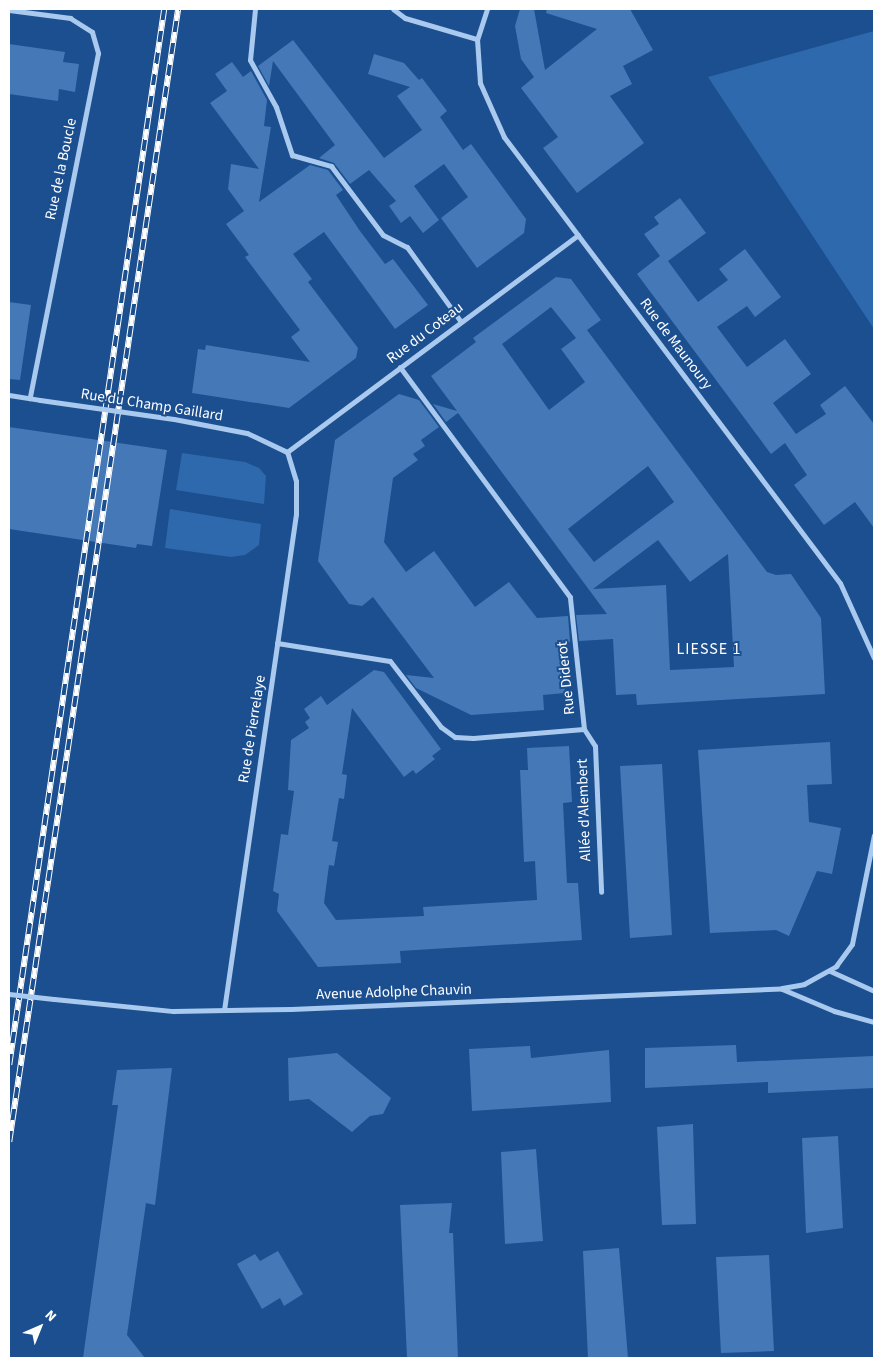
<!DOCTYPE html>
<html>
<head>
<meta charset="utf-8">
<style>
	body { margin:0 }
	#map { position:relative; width:883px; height:1367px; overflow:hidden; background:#1b4f8f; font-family:"Source Sans 3",sans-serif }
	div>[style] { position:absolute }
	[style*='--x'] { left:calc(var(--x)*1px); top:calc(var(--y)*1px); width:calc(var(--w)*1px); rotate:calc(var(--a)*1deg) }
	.green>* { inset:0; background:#2e69ad }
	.building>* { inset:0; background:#4478b7 }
	.street>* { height:5px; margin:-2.5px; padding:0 2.5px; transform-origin:2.5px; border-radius:2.5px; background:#a9c9ee }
	.rail>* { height:5.5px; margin-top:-2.75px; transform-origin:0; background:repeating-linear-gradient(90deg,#1b4f8f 0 11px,#fff 0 22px); box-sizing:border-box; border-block:1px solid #fff }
	.street-bridge>* { height:5px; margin:-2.5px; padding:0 2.5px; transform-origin:2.5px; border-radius:2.5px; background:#a9c9ee }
	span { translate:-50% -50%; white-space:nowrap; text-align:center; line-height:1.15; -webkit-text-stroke:4px #1b4f8f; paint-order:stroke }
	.street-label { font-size:15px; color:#fff }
	.neighbourhood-label { font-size:16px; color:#fff; letter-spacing:1px }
	.frame { position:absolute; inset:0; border:10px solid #fff; pointer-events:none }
	.north { position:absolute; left:15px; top:1302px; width:50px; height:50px; -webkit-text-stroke:4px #1b4f8f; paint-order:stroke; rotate:44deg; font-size:14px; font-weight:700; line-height:20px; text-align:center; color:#fff }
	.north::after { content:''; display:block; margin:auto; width:18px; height:22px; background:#fff; clip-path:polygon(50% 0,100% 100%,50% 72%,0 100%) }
</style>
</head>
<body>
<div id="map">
	<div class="green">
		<div style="clip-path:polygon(874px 31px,874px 329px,708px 77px)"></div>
		<div style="clip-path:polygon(182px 453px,245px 462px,259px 468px,266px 476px,264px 504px,176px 490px)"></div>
		<div style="clip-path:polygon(170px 509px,261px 524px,259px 545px,245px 555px,231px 557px,165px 548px)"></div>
	</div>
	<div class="building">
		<div style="clip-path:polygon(520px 9px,534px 9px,545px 70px,597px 29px,546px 13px,547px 9px,630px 9px,653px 50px,623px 66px,632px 84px,610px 96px,644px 143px,577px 193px,543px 148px,558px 137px,521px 88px,534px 77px,521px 59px,515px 26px)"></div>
		<div style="clip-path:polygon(293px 40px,384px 158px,422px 130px,397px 96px,410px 87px,368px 74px,374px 54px,404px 63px,419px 80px,422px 78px,447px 111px,440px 117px,463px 150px,471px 144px,526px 219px,524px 233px,477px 268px,441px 218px,468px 197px,444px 164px,414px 186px,439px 220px,423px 233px,410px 216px,401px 223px,389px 206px,396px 201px,369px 170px,350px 184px,334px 163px,319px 158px,335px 145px,273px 61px,269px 86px,258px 66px)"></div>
		<div style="clip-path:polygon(9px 44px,65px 52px,63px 62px,79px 64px,75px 92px,59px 89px,58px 101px,9px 94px)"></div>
		<div style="clip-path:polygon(232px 62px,243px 77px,251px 71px,267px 100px,264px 126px,271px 127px,259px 202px,310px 165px,328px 170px,343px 190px,336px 195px,360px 231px,385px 264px,393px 259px,428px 305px,395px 329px,324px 232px,293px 254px,312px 279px,308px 282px,358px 348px,356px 358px,289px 408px,192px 393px,198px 349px,205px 350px,206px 345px,310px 362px,291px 337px,300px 330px,245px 257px,249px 255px,226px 224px,244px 211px,228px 189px,231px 164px,259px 169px,210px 103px,227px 91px,215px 74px)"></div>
		<div style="clip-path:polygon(680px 198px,706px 233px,668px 261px,698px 302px,728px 280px,719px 269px,745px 249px,781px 297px,755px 317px,747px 306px,717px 327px,747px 367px,785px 339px,811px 374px,773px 403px,796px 434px,826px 414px,820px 405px,845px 386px,874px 424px,874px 528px,855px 502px,824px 525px,794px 485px,807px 475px,785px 443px,771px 454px,637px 274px,660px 256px,644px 234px,659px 224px,654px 217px)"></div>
		<div style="clip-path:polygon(evenodd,556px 277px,571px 279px,601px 320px,587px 330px,767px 572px,776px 575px,791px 574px,821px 618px,825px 694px,637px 705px,636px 694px,616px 695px,613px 639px,579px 641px,576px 615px,607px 614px,458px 413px,446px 422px,433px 404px,457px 411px,431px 376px,476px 342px,473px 338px,556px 277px,551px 307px,576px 338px,561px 349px,585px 382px,549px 410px,502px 344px,551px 307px,556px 277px,648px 466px,674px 502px,594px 562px,568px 529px,648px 466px,556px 277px,658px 540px,690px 582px,728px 554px,734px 667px,670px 670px,666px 585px,593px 589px,658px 540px)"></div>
		<div style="clip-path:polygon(9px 302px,31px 305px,20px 380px,9px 379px)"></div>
		<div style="clip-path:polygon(399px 394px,419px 400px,439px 427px,421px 440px,425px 446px,413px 454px,418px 460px,393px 478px,384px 542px,406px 572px,434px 551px,475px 607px,509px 582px,537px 618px,568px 616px,570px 642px,563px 642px,565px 693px,543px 695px,544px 710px,471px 715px,416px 688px,406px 675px,434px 678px,373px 597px,362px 606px,349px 604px,318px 561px,335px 440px)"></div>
		<div style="clip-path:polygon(9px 427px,167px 450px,152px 546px,137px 544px,136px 548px,9px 529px)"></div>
		<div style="clip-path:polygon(374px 670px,384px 672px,441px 749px,432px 756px,435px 759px,416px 774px,413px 770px,404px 777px,352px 708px,342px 774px,347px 775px,344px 799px,339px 798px,332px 841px,338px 842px,334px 866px,329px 865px,324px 903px,336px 920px,424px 916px,423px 907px,537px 900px,535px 861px,524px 862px,520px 770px,528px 770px,527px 748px,569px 746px,572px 802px,563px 803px,567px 883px,578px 883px,582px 940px,400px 951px,401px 963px,318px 967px,277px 911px,279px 894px,273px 891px,281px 834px,288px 835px,294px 791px,288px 790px,291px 740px,309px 728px,305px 722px,310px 718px,304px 709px,321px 696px,327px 705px)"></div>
		<div style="clip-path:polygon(830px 742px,832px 784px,807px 785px,809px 822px,841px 828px,832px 874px,817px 871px,789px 936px,776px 930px,710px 933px,698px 750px)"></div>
		<div style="clip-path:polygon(662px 764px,672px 935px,630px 938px,620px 766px)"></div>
		<div style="clip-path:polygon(736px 1045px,737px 1062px,874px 1056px,874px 1088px,768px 1093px,768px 1082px,645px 1088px,645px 1048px)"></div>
		<div style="clip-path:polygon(530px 1046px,531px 1058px,609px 1050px,611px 1102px,472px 1111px,469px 1049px)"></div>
		<div style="clip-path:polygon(337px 1053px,391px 1098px,383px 1114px,370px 1116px,352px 1132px,309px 1099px,289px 1101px,288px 1058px)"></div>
		<div style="clip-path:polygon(172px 1068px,155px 1205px,146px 1203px,127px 1335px,145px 1358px,83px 1358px,118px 1105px,112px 1105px,117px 1070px)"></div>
		<div style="clip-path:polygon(693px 1124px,696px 1224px,662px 1225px,657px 1127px)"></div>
		<div style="clip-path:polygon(838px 1136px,843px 1228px,806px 1233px,802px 1138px)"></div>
		<div style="clip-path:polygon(536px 1149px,543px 1241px,505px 1244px,501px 1152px)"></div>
		<div style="clip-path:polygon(452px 1203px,449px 1233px,453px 1233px,458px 1358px,407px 1358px,400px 1205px)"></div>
		<div style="clip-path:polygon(619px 1248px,628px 1358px,588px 1358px,583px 1251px)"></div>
		<div style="clip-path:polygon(278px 1251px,303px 1294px,284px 1306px,280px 1298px,262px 1309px,237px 1264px,255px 1254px,260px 1261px)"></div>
		<div style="clip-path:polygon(769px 1255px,774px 1351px,721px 1353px,716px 1257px)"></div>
	</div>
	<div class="street">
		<div style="--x:255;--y:9;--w:51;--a:95.6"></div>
		<div style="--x:250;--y:60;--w:54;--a:61"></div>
		<div style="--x:276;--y:107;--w:51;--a:71.6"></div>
		<div style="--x:292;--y:155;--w:41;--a:15.8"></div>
		<div style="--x:331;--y:166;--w:86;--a:53"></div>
		<div style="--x:383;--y:235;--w:27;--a:27"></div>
		<div style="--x:407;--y:247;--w:92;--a:54.2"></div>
		<div style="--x:393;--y:9;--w:15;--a:37"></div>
		<div style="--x:405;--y:18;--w:75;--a:16.3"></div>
		<div style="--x:487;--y:9;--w:32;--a:108"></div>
		<div style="--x:477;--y:39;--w:44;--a:86.1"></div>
		<div style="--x:480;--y:83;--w:59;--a:66"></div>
		<div style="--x:504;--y:137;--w:558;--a:53.01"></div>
		<div style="--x:840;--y:583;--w:82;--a:65.6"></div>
		<div style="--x:9;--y:10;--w:62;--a:7.5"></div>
		<div style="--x:70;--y:18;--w:26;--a:32"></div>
		<div style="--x:92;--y:32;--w:22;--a:74"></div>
		<div style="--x:98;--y:53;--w:352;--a:101.2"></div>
		<div style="--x:9;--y:395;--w:31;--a:9"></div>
		<div style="--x:174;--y:419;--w:74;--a:10.9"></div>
		<div style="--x:247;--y:433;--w:44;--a:25.4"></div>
		<div style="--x:287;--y:452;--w:363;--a:-36.7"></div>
		<div style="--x:277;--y:643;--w:114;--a:9.1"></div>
		<div style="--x:390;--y:661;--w:83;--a:52.3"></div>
		<div style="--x:441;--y:727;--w:17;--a:36"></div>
		<div style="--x:455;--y:737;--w:18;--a:3"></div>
		<div style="--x:473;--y:738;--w:111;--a:-4.6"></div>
		<div style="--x:584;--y:729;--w:133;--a:-96.1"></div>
		<div style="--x:570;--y:597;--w:286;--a:-126.5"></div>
		<div style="--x:584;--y:729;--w:20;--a:57"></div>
		<div style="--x:595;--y:746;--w:146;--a:87.6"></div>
		<div style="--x:830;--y:971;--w:48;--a:24.4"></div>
		<div style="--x:782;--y:989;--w:56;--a:22.9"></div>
		<div style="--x:834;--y:1011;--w:41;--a:15.4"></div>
		<div style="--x:54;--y:999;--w:120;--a:5.8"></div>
		<div style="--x:173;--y:1011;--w:118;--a:-1"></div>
		<div style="--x:291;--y:1009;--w:491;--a:-2.4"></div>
		<div style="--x:782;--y:988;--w:22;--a:-10"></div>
		<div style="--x:804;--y:984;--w:37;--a:-29"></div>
		<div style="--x:836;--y:966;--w:27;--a:-54"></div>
		<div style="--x:852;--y:944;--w:111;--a:-78.6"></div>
		<div style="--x:224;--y:1010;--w:501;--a:-81.74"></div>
		<div style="--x:296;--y:514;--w:33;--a:-90"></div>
		<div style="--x:296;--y:481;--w:30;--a:-107"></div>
	</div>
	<div class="rail">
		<div style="--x:9;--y:1065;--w:1067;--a:-81.65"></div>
		<div style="--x:9;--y:1142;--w:1146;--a:-81.52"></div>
	</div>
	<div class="street-bridge">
		<div style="--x:40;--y:400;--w:135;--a:8.1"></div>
		<div style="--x:9;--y:994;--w:45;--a:6.3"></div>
	</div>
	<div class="street-label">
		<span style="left:61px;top:169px;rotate:-78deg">Rue de la Boucle</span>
		<span style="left:425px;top:333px;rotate:-37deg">Rue du Coteau</span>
		<span style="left:676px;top:344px;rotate:53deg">Rue de Maunoury</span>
		<span style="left:152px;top:405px;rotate:9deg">Rue du Champ Gaillard</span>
		<span style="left:566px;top:678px;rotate:-96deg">Rue Diderot</span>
		<span style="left:252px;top:729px;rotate:-81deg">Rue de Pierrelaye</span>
		<span style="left:584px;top:810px;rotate:-92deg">Allée d'Alembert</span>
		<span style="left:394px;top:992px;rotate:-2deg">Avenue Adolphe Chauvin</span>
	</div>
	<div class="neighbourhood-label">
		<span style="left:709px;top:649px">LIESSE 1</span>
	</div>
	<div class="frame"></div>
	<div class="north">N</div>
</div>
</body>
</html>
